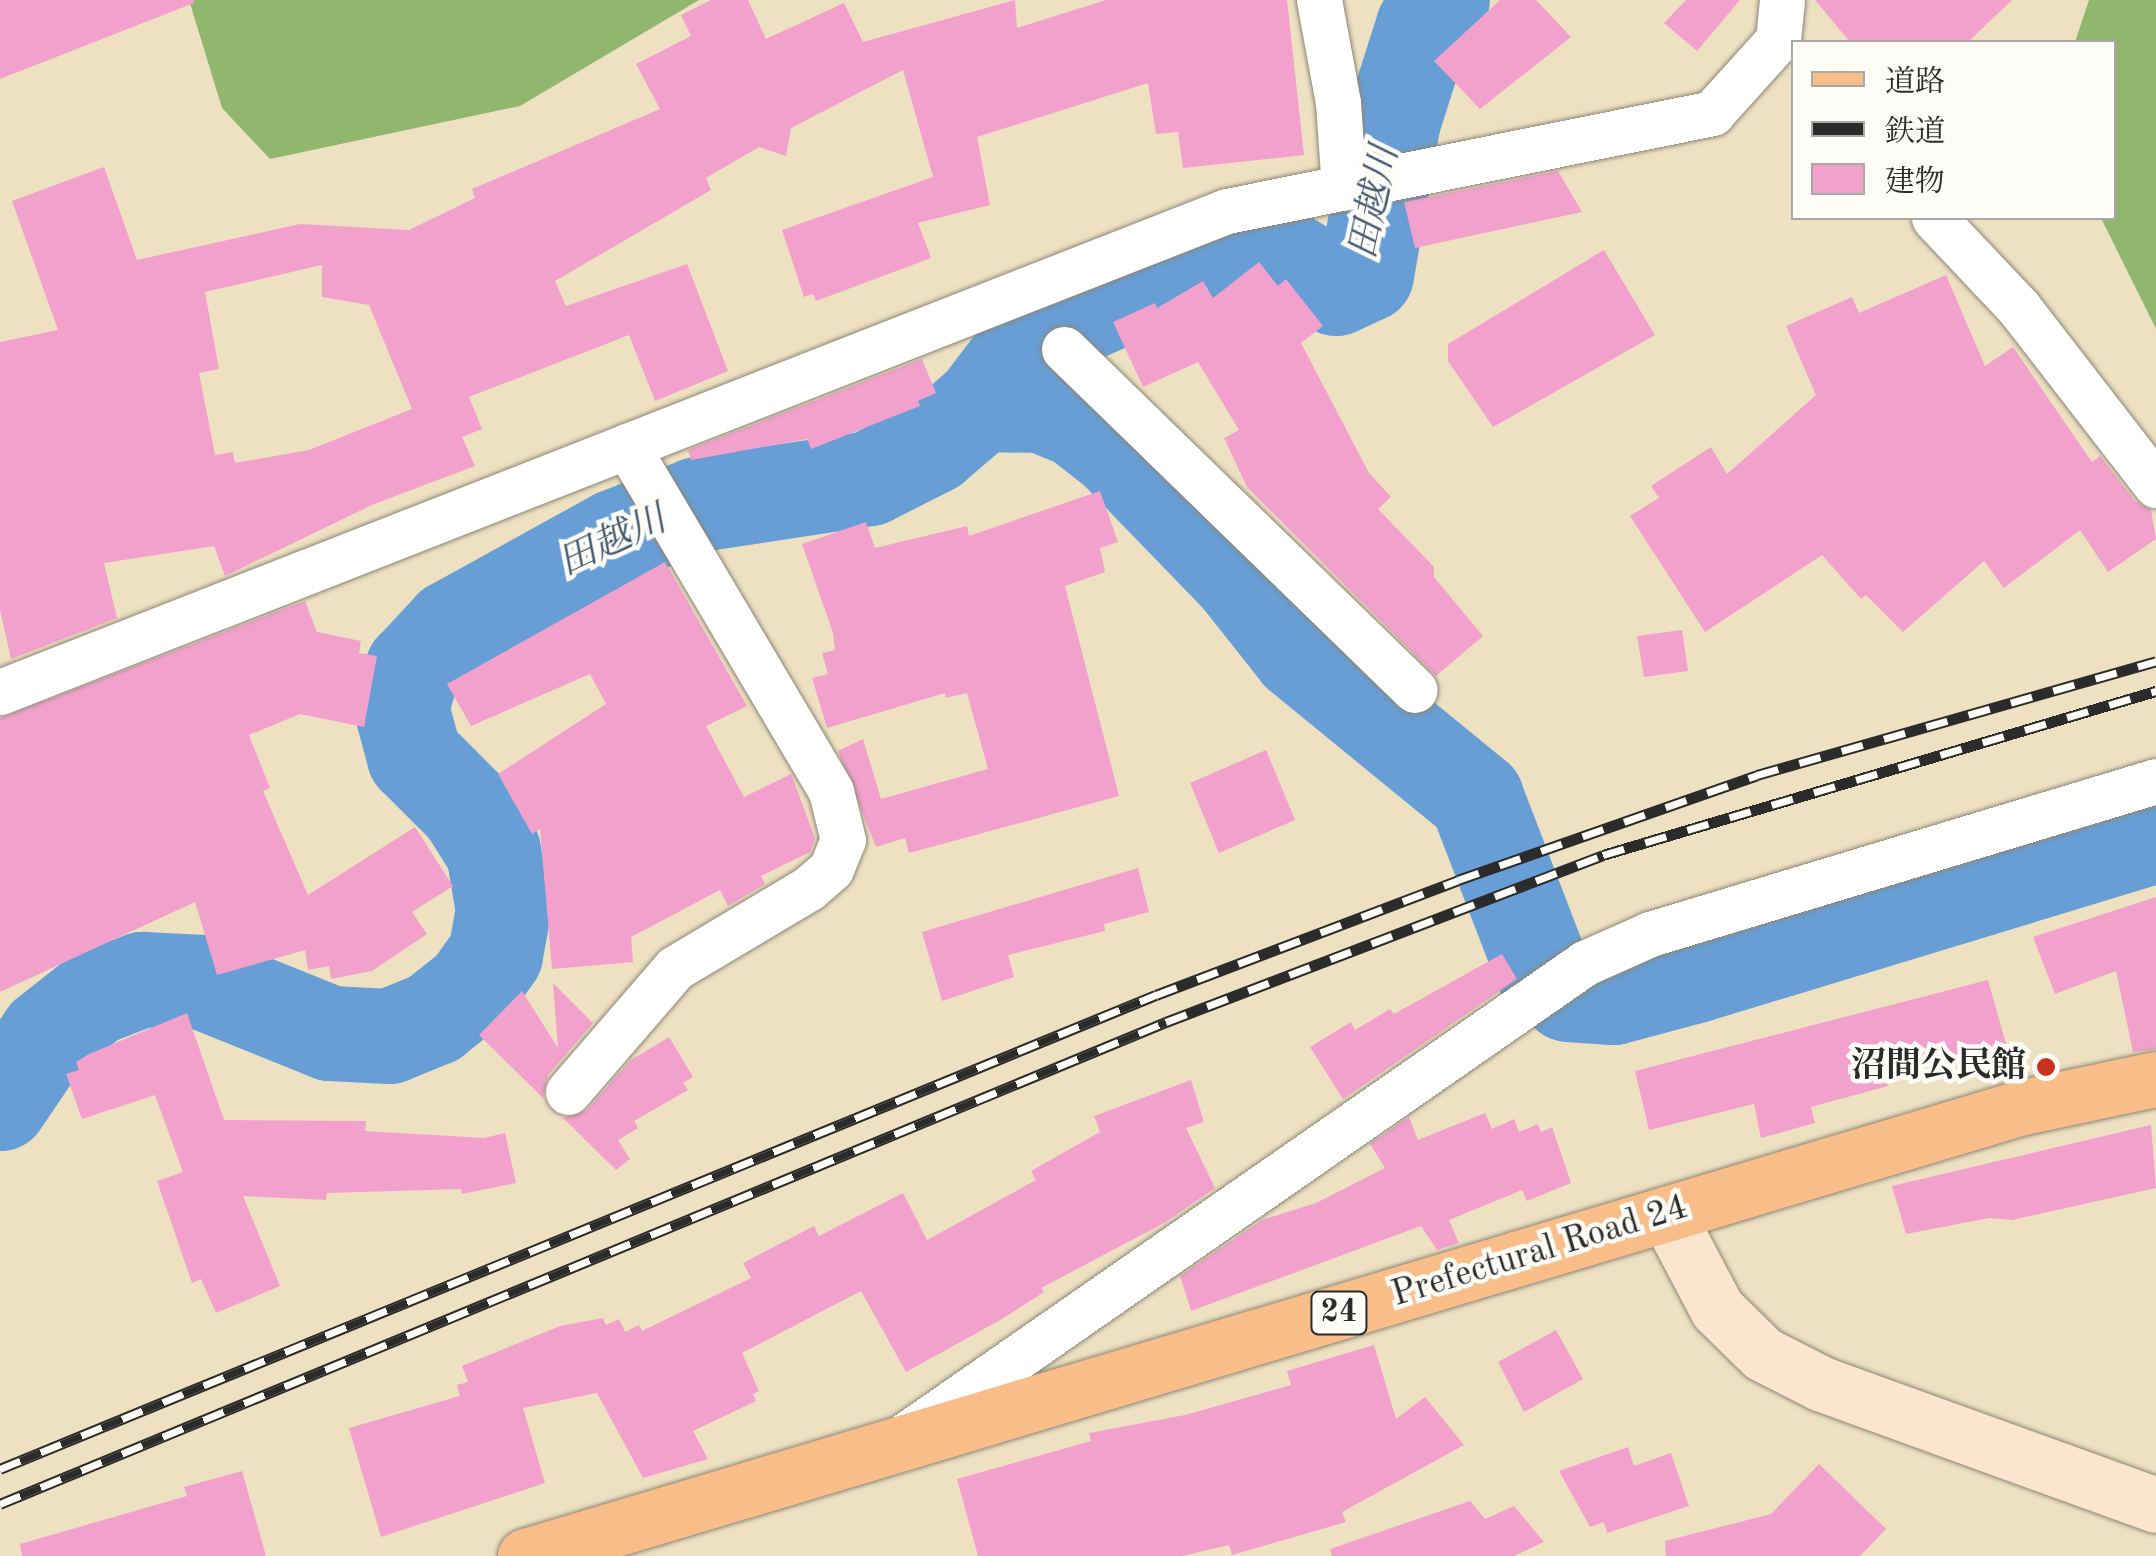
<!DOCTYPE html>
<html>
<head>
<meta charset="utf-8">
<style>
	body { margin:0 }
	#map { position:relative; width:2156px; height:1556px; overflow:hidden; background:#eee1c2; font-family:"Old Standard TT","Noto Serif JP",serif }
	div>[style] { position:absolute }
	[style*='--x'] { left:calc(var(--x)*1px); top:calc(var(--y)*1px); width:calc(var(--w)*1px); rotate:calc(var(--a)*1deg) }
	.forest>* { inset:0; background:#90b76d }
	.river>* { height:95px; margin:-47.5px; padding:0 47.5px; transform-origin:47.5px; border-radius:47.5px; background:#679ed5 }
	.building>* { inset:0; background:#f2a1cd }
	.roads { filter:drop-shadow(0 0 2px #8c8676) drop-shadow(0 0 2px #8c8676) }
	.street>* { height:45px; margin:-22.5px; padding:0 22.5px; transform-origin:22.5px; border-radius:22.5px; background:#fff }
	.secondary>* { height:55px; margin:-27.5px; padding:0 27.5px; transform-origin:27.5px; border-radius:27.5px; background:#fce5cf }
	.primary>* { height:55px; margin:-27.5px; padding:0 27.5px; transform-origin:27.5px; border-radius:27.5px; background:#f8bd88 }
	.rail>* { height:11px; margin-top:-5.5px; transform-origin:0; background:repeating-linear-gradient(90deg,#fdfcf7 0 22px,#2b2b2b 0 44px); box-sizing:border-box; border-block:2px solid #2b2b2b }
	.dots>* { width:28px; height:28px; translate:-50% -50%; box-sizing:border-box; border:5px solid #fdfcf7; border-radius:50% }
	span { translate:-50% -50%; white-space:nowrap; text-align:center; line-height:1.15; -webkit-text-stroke:9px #fdfcf7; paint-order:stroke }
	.shield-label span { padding:2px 8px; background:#fdfcf7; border:2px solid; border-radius:8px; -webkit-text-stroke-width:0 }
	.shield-label { font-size:32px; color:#2b2b2b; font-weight:700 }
	.poi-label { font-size:35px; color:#2b2b2b; font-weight:700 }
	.right { translate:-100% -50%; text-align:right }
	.street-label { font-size:35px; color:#2b2b2b }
	.water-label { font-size:38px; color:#43596f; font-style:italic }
	.legend { position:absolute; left:1791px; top:40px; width:325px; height:180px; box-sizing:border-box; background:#fdfcf7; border:2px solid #a9a8a5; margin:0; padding:12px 18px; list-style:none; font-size:30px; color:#2b2b2b }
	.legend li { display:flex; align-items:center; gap:20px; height:50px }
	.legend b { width:50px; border:2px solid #a9a8a5 }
</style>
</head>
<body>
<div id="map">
	<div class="forest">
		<div style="clip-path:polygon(189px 0,699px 0,520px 106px,270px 159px,222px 108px)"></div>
		<div style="clip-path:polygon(2089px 0,2156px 0,2156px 329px,2101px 218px,2114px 218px,2114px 42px,2075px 42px)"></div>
	</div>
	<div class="river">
		<div style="--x:981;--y:404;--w:60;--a:1"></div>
		<div style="--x:1041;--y:405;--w:40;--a:22"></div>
		<div style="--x:1078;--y:420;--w:47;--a:38.1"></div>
		<div style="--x:1115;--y:449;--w:177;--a:45.9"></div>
		<div style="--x:1238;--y:576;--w:98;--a:51.6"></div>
		<div style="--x:1299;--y:653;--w:229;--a:39.3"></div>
		<div style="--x:1476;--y:798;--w:184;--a:69"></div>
		<div style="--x:1542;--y:970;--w:35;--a:43"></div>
		<div style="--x:1568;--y:994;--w:45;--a:3.8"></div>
		<div style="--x:1613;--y:997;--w:82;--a:-14.9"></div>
		<div style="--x:1692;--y:976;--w:485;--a:-16.9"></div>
		<div style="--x:0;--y:1103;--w:82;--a:-55.9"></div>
		<div style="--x:46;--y:1035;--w:60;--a:-38.2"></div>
		<div style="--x:93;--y:998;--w:53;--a:-21.2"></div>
		<div style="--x:142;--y:979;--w:61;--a:2.8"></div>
		<div style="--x:203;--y:982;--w:137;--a:21.9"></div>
		<div style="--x:330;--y:1033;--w:59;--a:2.9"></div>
		<div style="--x:389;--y:1036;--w:48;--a:-22.2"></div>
		<div style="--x:433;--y:1018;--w:48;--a:-38.3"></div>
		<div style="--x:471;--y:988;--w:42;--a:-54.8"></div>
		<div style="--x:495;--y:954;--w:45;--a:-79.7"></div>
		<div style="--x:503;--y:910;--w:60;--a:-99.6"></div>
		<div style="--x:493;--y:851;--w:51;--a:-122.1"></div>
		<div style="--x:466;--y:808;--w:74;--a:-135"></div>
		<div style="--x:414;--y:756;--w:50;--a:-105.2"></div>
		<div style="--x:401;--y:708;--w:41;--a:-74.2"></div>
		<div style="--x:412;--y:669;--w:57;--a:-47.1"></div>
		<div style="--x:451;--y:627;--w:188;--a:-28.9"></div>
		<div style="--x:616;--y:536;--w:88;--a:-21.3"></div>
		<div style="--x:698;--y:504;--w:173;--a:-8.6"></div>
		<div style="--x:869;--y:478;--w:71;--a:-26.9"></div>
		<div style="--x:932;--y:446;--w:65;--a:-40.6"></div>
		<div style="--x:981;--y:404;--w:84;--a:-52.7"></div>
		<div style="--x:1032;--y:337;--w:243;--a:-24.3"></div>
		<div style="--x:1253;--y:237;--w:97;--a:31.6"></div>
		<div style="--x:1336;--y:288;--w:33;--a:-25"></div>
		<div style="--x:1366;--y:274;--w:156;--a:-80.1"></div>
		<div style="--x:1393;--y:120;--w:99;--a:-72.3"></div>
		<div style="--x:1423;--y:26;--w:32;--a:-54"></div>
	</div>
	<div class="building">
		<div style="clip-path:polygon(0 0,194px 0,194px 3px,0 79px)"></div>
		<div style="clip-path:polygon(evenodd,711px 0,748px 0,766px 39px,844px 3px,863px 42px,1015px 0,1017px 28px,1106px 0,1287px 0,1304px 155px,1183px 168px,1178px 132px,1156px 134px,1148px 83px,977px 137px,990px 205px,918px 223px,931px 258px,816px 301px,813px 294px,804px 297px,782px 230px,933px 177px,903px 70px,791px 128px,786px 156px,759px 147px,706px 178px,711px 190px,555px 281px,566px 306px,687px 264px,728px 371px,655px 401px,629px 335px,469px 397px,482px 429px,462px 437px,475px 466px,374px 504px,225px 576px,214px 546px,104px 563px,117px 618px,11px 659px,0 610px,0 342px,58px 330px,12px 201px,104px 167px,137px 260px,300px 224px,409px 230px,475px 198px,472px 189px,660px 109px,636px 64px,691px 36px,681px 15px,711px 0,322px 265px,322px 297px,369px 305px,412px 409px,309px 450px,235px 463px,233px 452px,215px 455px,199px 373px,219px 369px,205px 292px,322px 265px)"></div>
		<div style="clip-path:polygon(1500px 0,1536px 0,1571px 37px,1480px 109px,1434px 61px)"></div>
		<div style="clip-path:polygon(1686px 0,1740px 0,1697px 51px,1664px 23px)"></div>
		<div style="clip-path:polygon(1815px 0,2012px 0,1968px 42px,1850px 42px)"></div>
		<div style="clip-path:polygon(1558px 171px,1582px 212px,1415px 248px,1404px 202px)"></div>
		<div style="clip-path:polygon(1604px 250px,1655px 335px,1493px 427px,1448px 361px,1448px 344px)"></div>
		<div style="clip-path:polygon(1259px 262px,1278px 286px,1286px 279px,1323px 326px,1301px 343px,1369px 473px,1391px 497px,1378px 509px,1434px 567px,1434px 577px,1483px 636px,1436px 676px,1247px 487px,1224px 438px,1239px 430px,1198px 362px,1143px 387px,1113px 322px,1155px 303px,1157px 308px,1203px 281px,1213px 298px)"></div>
		<div style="clip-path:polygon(1946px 275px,1985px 366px,2013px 347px,2092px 462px,2100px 456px,2135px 501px,2151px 510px,2156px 539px,2108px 572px,2080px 530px,2004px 588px,1984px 561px,1903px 632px,1866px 595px,1861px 599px,1822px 555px,1705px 632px,1630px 516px,1659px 498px,1651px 486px,1711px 447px,1727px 474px,1816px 395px,1786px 326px,1852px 297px,1859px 313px)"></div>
		<div style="clip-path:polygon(922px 359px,936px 393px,918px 401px,920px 406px,811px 449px,807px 439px,691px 460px,688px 450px)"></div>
		<div style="clip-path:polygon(1100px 491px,1118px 542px,1100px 548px,1105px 572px,1065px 586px,1119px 796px,909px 853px,905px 838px,876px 847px,838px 751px,863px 739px,881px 799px,988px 769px,967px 693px,946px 698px,945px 693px,827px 728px,812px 678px,828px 674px,822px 653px,835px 650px,833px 633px,802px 544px,866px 522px,875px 548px,967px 526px,969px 536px)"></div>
		<div style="clip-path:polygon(665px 562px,747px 706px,706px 726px,744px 797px,791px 774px,815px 838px,810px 852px,761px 876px,765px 884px,728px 906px,720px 890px,631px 937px,633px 962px,552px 969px,540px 829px,532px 834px,498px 774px,606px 704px,590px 674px,471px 726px,447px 684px)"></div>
		<div style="clip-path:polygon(305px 601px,317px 632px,361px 641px,359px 653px,377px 656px,364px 727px,300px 714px,249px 735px,270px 788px,263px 791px,308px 895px,415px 827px,453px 886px,412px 912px,427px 934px,372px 971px,331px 979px,329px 966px,308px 970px,305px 950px,217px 975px,195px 902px,0 992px,0 718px)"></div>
		<div style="clip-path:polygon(1682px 630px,1688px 671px,1644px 677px,1637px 636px)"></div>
		<div style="clip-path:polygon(1266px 750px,1295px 820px,1219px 853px,1190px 783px)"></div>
		<div style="clip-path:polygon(1138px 868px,1149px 912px,1104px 924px,1105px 931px,1008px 955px,1014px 977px,942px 1001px,922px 932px)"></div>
		<div style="clip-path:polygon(2156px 897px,2156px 1049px,2133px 1052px,2116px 971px,2055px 994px,2033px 937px)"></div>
		<div style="clip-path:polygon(1502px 954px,1517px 979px,1343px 1099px,1310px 1047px,1351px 1022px,1355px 1030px,1390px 1009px,1394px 1014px)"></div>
		<div style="clip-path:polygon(1988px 980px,2006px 1044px,1886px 1075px,1888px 1086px,1811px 1107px,1815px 1123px,1761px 1138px,1754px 1104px,1649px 1130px,1635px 1071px)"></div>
		<div style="clip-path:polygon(553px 983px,593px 1023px,548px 1075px,543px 1098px,479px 1035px,522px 991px,558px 1048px)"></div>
		<div style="clip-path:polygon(187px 1013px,224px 1120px,366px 1121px,365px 1131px,484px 1138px,505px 1133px,516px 1183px,462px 1194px,461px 1189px,327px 1193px,326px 1200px,243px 1196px,280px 1286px,216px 1313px,201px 1279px,192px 1283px,157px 1181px,183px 1172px,155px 1095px,82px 1119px,66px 1074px,79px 1070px,76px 1062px,89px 1054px)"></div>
		<div style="clip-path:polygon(669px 1037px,693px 1077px,683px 1083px,688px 1090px,634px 1121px,638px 1128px,618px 1140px,630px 1159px,616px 1170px,563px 1118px,587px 1110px,631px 1060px)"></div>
		<div style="clip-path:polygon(1191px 1080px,1204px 1122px,1186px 1128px,1215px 1188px,1164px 1223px,1041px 1288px,1044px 1292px,1002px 1319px,906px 1372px,861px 1291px,742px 1353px,759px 1391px,753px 1394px,756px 1401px,693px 1431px,708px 1459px,643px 1478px,597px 1393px,523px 1408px,545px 1483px,381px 1537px,349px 1428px,460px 1396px,457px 1385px,468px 1382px,462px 1366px,560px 1326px,603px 1318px,606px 1325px,619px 1319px,625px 1332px,639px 1325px,642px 1331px,751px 1278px,743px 1263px,814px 1226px,819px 1236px,903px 1193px,927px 1240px,1036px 1180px,1031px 1171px,1100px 1132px,1094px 1116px)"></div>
		<div style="clip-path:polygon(1485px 1113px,1492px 1129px,1514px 1119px,1519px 1132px,1538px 1124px,1541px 1132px,1552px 1127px,1571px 1183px,1527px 1201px,1522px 1190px,1449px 1220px,1459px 1243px,1437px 1250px,1421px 1226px,1191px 1311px,1180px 1276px,1262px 1220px,1316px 1203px,1385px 1168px,1370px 1144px,1409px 1117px,1418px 1140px)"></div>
		<div style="clip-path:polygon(2151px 1125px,2156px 1188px,2012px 1220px,1989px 1218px,1906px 1234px,1892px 1186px)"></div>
		<div style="clip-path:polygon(1556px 1330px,1583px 1379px,1524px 1412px,1498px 1362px)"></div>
		<div style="clip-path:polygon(1374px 1345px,1396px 1419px,1425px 1397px,1464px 1445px,1342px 1512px,1346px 1522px,1232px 1555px,1229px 1545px,1182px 1556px,978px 1556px,957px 1479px,1091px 1441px,1089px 1433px,1185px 1415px,1291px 1385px,1287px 1371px)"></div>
		<div style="clip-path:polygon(1628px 1447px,1634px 1466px,1671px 1453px,1689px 1506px,1607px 1533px,1604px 1522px,1590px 1527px,1559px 1471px)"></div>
		<div style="clip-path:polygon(1819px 1464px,1886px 1529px,1860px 1556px,1666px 1556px,1665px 1541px,1771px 1514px)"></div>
		<div style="clip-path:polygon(242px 1471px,266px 1556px,22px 1556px,20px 1544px,187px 1496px,184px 1487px)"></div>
		<div style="clip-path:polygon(1470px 1501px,1485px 1519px,1514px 1506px,1544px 1542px,1514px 1556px,1332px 1556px,1330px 1549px)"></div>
	</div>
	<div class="roads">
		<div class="street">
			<div style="--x:1319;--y:0;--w:105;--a:79.5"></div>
			<div style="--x:1338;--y:103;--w:85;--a:86"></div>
			<div style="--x:1934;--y:218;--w:124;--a:46.6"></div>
			<div style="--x:2019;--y:308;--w:224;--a:52.3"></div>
			<div style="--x:1064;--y:349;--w:489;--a:44.2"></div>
			<div style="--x:0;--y:692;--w:1318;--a:-21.41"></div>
			<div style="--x:1227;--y:211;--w:495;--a:-11.4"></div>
			<div style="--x:1712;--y:113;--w:98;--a:-47.9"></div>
			<div style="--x:1778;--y:40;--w:40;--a:-84.3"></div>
			<div style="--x:568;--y:1092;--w:164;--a:-49.2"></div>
			<div style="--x:675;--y:968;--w:156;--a:-30.8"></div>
			<div style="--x:809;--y:888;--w:29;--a:-41"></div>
			<div style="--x:831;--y:869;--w:31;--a:-68"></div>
			<div style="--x:843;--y:840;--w:50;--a:-103.8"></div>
			<div style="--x:831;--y:791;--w:401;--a:-120.6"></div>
			<div style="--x:907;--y:1434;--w:826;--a:-34.79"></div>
			<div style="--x:1585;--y:963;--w:71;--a:-24"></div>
			<div style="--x:1650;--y:934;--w:529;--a:-16.82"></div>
		</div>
		<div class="secondary">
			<div style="--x:1667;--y:1214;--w:107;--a:62.2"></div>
			<div style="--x:1717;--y:1309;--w:64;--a:44.4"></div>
			<div style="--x:1763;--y:1354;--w:66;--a:27"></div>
			<div style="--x:1822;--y:1384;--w:355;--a:19.9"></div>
		</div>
		<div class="primary">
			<div style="--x:525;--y:1556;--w:1560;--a:-16.69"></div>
			<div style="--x:2019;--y:1108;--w:140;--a:-12"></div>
		</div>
	</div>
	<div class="rail">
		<div style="--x:0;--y:1469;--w:1249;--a:-22.3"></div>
		<div style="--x:1156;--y:995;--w:323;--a:-20.8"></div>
		<div style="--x:1458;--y:880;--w:317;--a:-19.3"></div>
		<div style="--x:1757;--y:775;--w:415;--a:-15.9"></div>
		<div style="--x:0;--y:1504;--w:1262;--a:-22.46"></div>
		<div style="--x:1166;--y:1022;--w:468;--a:-20.9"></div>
		<div style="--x:1603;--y:855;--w:577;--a:-16.52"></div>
	</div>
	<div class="dots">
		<div style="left:2046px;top:1067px;background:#c8321e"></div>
	</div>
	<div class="shield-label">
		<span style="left:1339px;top:1313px">24</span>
	</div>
	<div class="poi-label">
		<span class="right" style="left:2026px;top:1067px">沼間公民館</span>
	</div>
	<div class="street-label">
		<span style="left:1540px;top:1252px;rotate:-17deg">Prefectural Road 24</span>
	</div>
	<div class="water-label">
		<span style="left:1376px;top:203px;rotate:-78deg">田越川</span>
		<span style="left:613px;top:543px;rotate:-25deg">田越川</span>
	</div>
	<ul class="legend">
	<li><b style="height:12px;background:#f8bd88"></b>道路</li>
	<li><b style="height:12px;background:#2b2b2b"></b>鉄道</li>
	<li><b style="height:28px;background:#f2a1cd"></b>建物</li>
	</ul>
</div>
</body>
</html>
